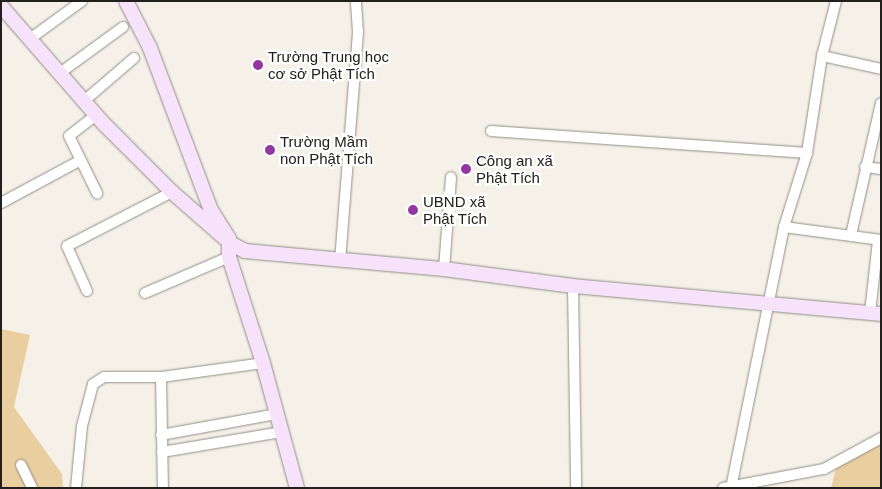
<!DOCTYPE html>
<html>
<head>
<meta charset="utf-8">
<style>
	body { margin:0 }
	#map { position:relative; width:882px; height:489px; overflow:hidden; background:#f5f1e8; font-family:Arial,sans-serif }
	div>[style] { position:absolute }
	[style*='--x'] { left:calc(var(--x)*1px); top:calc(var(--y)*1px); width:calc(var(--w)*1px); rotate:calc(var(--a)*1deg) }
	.green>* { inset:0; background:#e9cf9f }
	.roads { filter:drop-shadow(0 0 1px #928e86) drop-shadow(0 0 1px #928e86) }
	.street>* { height:10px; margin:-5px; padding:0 5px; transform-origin:5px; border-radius:5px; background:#fff }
	.secondary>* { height:14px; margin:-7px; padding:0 7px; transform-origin:7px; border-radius:7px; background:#f7e2fb }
	.dots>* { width:14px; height:14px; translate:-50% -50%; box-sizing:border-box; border:2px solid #fff; border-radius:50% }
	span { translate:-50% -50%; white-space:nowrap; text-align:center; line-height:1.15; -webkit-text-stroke:4.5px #fff; paint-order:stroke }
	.poi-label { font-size:15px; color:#22201d }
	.left { translate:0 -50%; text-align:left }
	.frame { position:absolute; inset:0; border:2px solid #22201d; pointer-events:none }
</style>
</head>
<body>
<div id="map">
	<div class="green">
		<div style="clip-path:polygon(1px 329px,30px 335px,14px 407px,62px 474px,63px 488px,1px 488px)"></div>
		<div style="clip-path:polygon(881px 441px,881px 488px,831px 488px,836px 468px)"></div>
	</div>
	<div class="roads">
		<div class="street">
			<div style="--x:31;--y:38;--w:63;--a:-36"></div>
			<div style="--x:822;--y:56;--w:60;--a:12.4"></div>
			<div style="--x:60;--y:73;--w:78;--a:-36.1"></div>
			<div style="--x:84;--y:101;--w:66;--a:-40.7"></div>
			<div style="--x:96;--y:115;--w:34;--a:142"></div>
			<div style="--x:69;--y:136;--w:64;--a:63.8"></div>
			<div style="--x:491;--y:131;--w:317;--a:4"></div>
			<div style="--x:865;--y:167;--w:16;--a:7"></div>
			<div style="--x:1;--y:203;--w:89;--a:-28.3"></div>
			<div style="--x:784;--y:227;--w:98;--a:7.6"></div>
			<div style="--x:851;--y:235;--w:135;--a:-77.2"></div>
			<div style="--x:340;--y:261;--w:230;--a:-85.5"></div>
			<div style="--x:358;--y:32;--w:31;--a:-94"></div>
			<div style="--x:444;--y:269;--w:92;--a:-85.6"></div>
			<div style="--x:573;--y:286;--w:202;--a:89.1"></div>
			<div style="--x:87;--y:291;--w:49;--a:-114"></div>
			<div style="--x:67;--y:246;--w:118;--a:-27.2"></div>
			<div style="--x:145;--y:293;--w:91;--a:-23.2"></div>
			<div style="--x:870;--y:313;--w:73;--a:-83.7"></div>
			<div style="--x:161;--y:377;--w:111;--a:89"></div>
			<div style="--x:161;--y:435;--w:117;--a:-10.3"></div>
			<div style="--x:162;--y:452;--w:122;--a:-9.5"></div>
			<div style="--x:21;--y:465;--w:25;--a:64"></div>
			<div style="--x:76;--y:488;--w:62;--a:-84.5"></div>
			<div style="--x:82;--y:426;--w:43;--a:-75.3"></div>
			<div style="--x:93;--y:384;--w:13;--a:-32"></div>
			<div style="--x:104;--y:377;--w:57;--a:0"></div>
			<div style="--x:161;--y:377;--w:103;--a:-7.8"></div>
			<div style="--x:723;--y:488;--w:103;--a:-10.7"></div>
			<div style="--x:824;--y:469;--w:65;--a:-28.5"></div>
			<div style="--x:731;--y:488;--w:266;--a:-78.5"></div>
			<div style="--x:784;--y:227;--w:77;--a:-72.7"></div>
			<div style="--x:807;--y:153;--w:98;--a:-81.2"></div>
			<div style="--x:822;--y:56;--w:57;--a:-75.7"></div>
		</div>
		<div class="secondary">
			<div style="--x:126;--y:1;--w:53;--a:62.9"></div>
			<div style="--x:150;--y:48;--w:173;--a:69.4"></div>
			<div style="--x:211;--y:210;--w:34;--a:58"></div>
			<div style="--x:229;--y:239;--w:18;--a:90"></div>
			<div style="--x:229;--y:257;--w:111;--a:72.2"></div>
			<div style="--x:263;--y:363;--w:130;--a:74.8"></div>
			<div style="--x:1;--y:6;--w:157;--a:48.9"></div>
			<div style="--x:104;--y:124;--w:96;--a:45"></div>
			<div style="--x:172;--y:192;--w:77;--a:41.3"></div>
			<div style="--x:230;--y:243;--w:17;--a:28"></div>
			<div style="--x:245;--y:251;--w:200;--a:5.2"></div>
			<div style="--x:444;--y:269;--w:130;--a:7.5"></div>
			<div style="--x:573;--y:286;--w:309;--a:5.2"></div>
		</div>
	</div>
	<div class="dots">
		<div style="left:258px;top:65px;background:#9237a1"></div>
		<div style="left:270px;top:150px;background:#9237a1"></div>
		<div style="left:466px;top:169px;background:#9237a1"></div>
		<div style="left:413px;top:210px;background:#9237a1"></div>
	</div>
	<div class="poi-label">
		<span class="left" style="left:268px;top:65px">Trường Trung học<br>cơ sở Phật Tích</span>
		<span class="left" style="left:280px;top:150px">Trường Mầm<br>non Phật Tích</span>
		<span class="left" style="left:476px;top:169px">Công an xã<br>Phật Tích</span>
		<span class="left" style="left:423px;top:210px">UBND xã<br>Phật Tích</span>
	</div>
	<div class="frame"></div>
</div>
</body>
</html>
